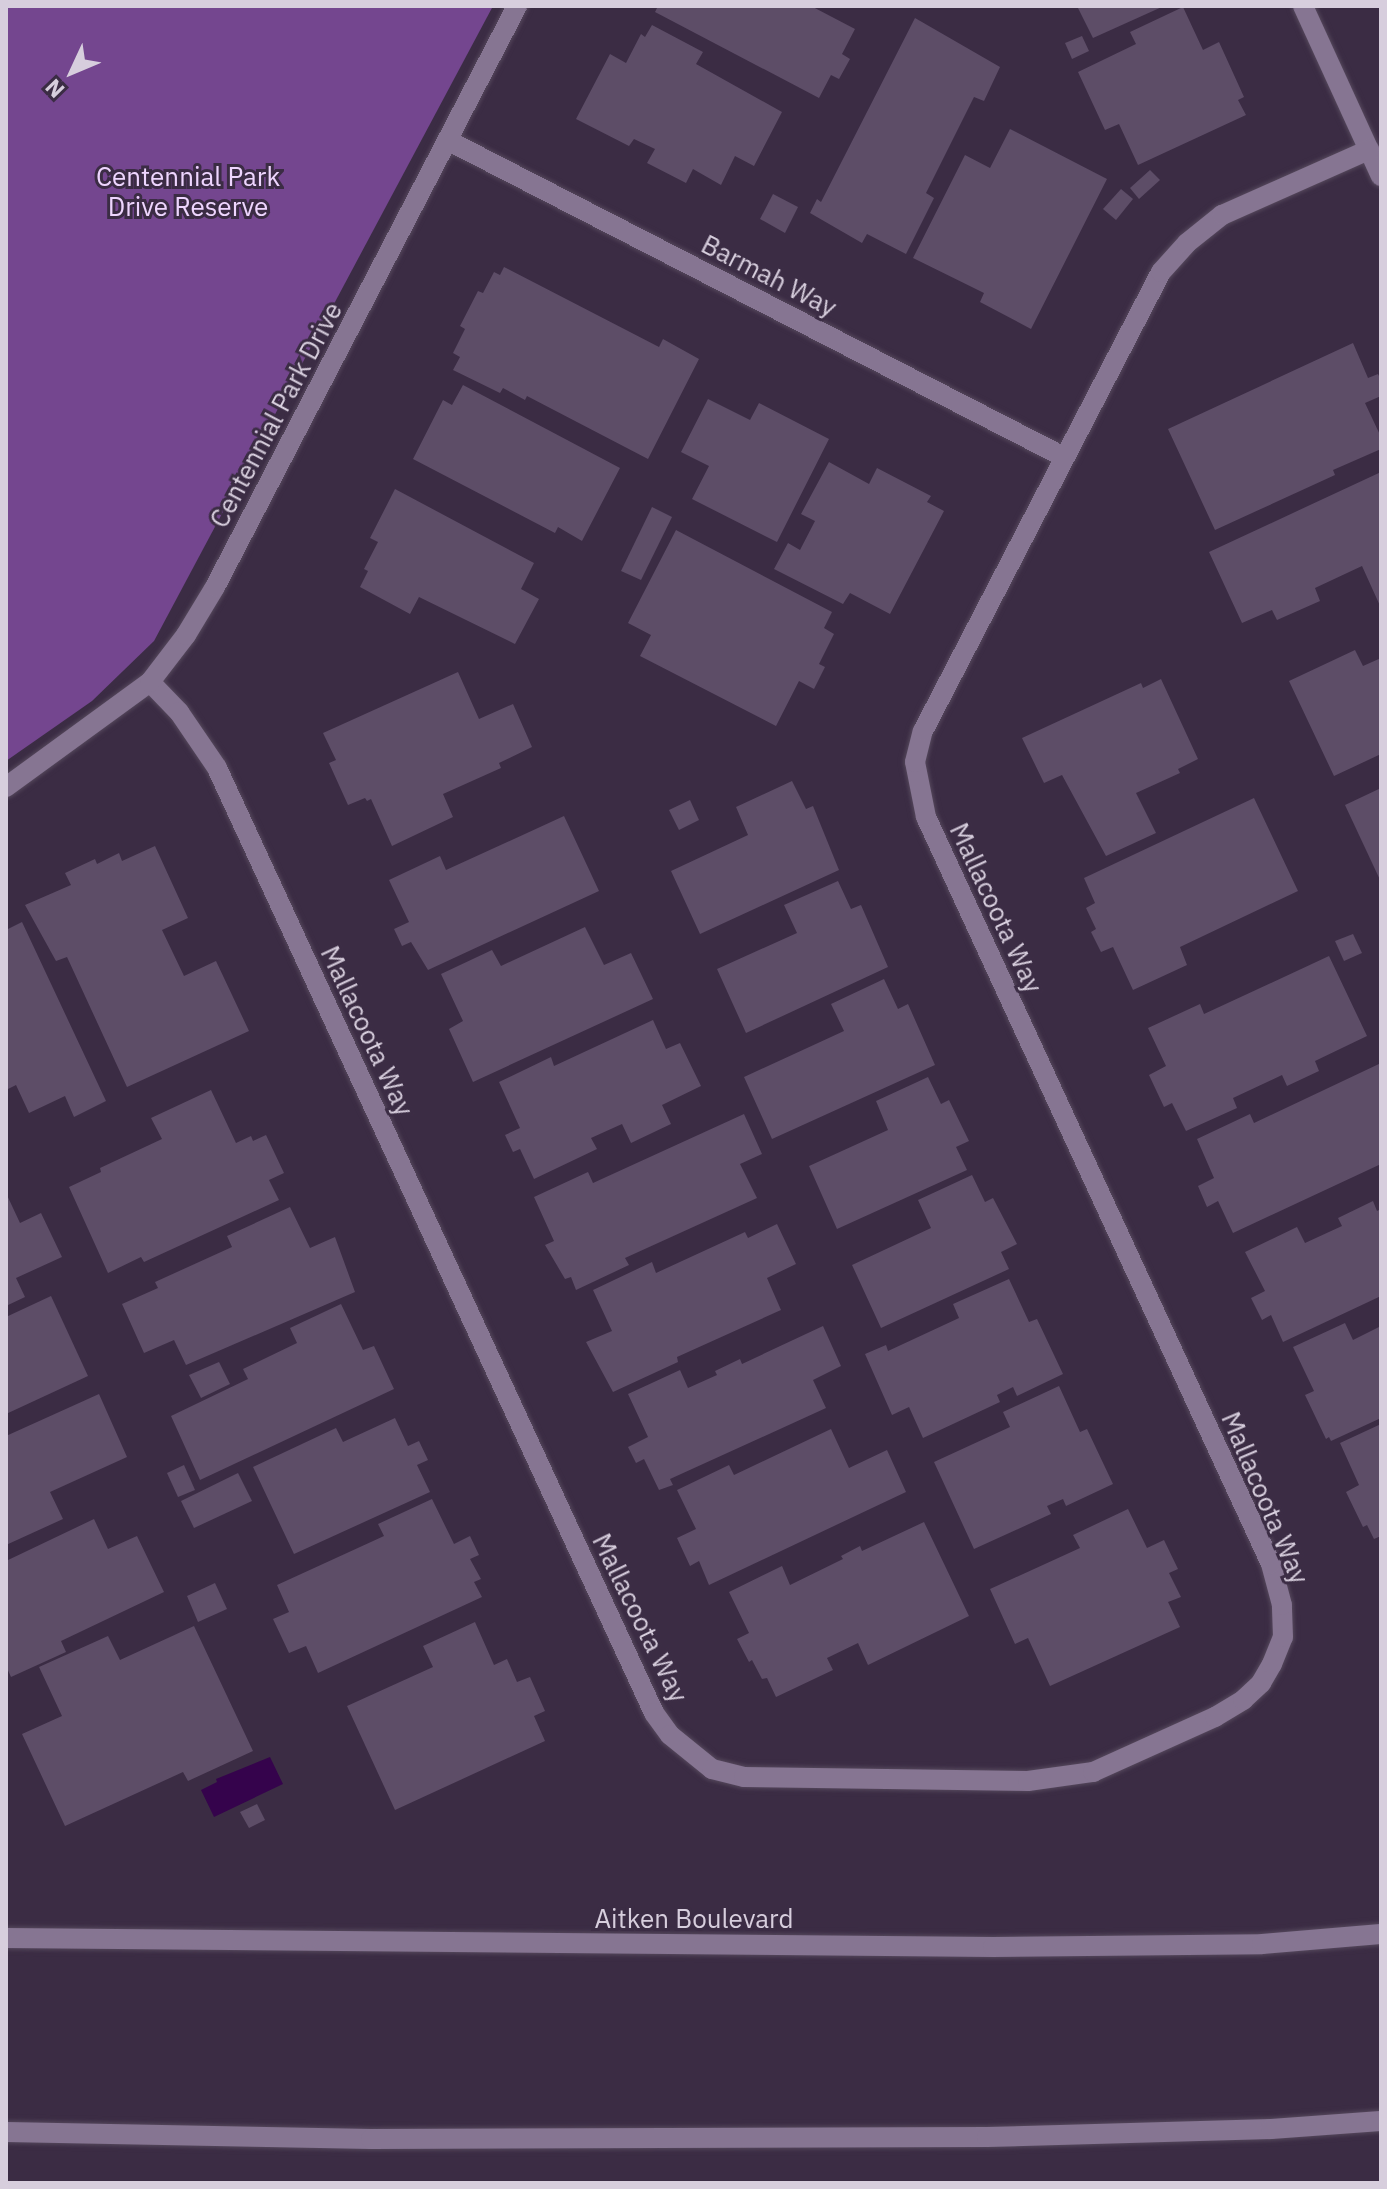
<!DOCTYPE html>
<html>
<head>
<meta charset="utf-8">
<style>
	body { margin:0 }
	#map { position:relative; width:1387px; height:2189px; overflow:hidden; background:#3b2c44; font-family:"IBM Plex Sans",sans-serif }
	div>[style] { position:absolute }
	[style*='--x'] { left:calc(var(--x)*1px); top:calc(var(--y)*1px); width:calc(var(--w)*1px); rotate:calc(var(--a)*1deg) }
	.green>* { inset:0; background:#74468f }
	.water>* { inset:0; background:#35034c }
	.building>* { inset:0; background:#5d4d67 }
	.roads { filter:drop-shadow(0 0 2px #55485c) drop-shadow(0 0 2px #55485c) }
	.street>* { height:20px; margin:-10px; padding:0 10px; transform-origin:10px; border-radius:10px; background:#867592 }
	.secondary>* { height:20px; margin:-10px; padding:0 10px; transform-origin:10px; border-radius:10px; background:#867592 }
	span { translate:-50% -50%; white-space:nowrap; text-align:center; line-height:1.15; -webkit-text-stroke:6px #3b2c44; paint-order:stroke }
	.park-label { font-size:26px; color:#eed5fe }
	.street-label { font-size:26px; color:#d7cedd }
	.frame { position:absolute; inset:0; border:8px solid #d7cedd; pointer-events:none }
	.north { position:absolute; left:32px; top:32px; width:80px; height:80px; -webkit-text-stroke:6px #3b2c44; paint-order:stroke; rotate:226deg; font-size:22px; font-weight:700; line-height:32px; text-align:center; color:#d7cedd }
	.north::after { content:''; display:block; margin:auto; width:28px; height:36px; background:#d7cedd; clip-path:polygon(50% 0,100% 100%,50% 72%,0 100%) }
</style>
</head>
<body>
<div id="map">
	<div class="green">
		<div style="clip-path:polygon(6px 6px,493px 6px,154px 641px,92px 701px,6px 761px)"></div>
	</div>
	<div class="water">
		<div style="clip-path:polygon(270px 1757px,283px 1784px,214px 1817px,201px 1790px,217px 1782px,216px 1779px)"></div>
	</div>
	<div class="building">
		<div style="clip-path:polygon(658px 6px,811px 6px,855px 29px,842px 54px,850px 59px,839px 79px,831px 75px,819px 98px,655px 12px)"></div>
		<div style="clip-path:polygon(1077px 6px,1164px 6px,1093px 38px)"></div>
		<div style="clip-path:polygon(1183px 7px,1203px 50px,1219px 42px,1244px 97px,1238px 100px,1246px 115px,1138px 165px,1119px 124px,1105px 130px,1078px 72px,1136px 44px,1130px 32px)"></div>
		<div style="clip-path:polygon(915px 18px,1000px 67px,984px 101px,974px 97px,926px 193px,934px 198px,906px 254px,867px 234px,862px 243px,810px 213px,817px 199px,821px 202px)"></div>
		<div style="clip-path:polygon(652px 25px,703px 52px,696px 64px,782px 112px,754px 166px,735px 156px,721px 185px,693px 169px,686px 183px,647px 163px,655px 149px,634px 139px,629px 146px,576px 119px,610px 54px,626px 63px,641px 34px,645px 37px)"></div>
		<div style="clip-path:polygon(1082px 36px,1089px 51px,1072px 59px,1065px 43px)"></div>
		<div style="clip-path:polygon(1010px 129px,1107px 179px,1031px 329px,980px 302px,984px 293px,913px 258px,965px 155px,990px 168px)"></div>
		<div style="clip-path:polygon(1150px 170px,1160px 180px,1139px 199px,1130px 188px)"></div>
		<div style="clip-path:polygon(1121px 189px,1133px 199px,1116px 220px,1103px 209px)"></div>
		<div style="clip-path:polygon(773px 194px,798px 207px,785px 233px,760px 219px)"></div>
		<div style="clip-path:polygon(504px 267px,659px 347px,663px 339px,699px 359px,648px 459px,527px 396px,525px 400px,503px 388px,500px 393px,453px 370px,460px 357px,453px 353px,465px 329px,460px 326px,478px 291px,483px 293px,494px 272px,500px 275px)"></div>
		<div style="clip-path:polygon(1353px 343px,1368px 378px,1378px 374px,1381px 380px,1381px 396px,1365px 403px,1381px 437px,1381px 449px,1333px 470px,1335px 475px,1215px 530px,1168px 429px)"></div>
		<div style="clip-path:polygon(463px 385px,620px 468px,582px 541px,558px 527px,555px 533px,413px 459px,443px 400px,452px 405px)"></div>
		<div style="clip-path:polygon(708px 399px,750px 420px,759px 403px,829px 439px,777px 542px,692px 499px,709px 466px,681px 452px)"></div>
		<div style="clip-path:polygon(829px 462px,869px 484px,877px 468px,931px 496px,927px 502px,944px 511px,890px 614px,850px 593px,843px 604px,774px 569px,788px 543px,800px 550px,815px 521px,801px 514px)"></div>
		<div style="clip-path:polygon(1381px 472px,1381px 608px,1362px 566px,1315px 588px,1320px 601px,1277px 620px,1272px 610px,1242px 623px,1209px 552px)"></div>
		<div style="clip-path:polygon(395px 489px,534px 563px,521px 589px,539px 599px,515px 644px,419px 597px,410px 614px,360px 587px,368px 571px,364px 569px,378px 542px,370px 538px)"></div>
		<div style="clip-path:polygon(652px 507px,672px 517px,641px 580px,621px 571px)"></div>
		<div style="clip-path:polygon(676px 530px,832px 612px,824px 628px,834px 634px,819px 664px,825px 667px,814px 689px,799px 681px,776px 726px,640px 656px,651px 635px,628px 623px)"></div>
		<div style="clip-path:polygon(1355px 650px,1363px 666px,1381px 658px,1381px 754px,1334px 776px,1289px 681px)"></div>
		<div style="clip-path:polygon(458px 672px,479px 719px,513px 704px,532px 747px,499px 763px,501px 768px,443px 794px,453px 817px,392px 846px,371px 799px,367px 801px,365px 798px,348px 805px,329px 763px,336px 760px,323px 733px)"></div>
		<div style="clip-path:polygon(1161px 679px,1198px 759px,1178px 769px,1180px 773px,1136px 793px,1156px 833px,1106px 856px,1062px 775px,1044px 783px,1022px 738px,1141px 683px,1143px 688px)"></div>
		<div style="clip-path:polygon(792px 781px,806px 809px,813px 806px,839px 870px,700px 934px,671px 871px,748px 835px,736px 807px)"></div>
		<div style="clip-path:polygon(1381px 788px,1381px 882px,1345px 805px)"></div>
		<div style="clip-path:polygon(1254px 798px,1298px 891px,1180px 947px,1187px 965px,1133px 990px,1113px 947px,1101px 952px,1091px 932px,1096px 929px,1086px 908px,1095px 903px,1084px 878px)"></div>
		<div style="clip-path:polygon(690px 800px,699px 820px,679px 830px,669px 810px)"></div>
		<div style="clip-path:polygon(564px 816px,599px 891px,428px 970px,411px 942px,402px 946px,394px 929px,409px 922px,389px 880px,440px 856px,446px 870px)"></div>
		<div style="clip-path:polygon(155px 846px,188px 918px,162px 930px,184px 976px,216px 961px,249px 1031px,127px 1087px,67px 957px,56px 961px,25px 905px,71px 885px,65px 873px,95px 859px,97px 864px,119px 853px,122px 861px)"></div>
		<div style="clip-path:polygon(838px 881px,851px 909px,861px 905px,888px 967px,746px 1033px,717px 969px,797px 933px,784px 905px)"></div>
		<div style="clip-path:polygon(22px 922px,106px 1101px,74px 1117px,65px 1096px,29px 1113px,16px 1085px,6px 1090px,6px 930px)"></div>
		<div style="clip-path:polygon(585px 927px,604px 965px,631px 953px,653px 999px,473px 1082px,449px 1029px,463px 1021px,441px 974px,492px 950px,501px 966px)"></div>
		<div style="clip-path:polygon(1353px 934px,1362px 953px,1344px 961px,1335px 941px)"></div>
		<div style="clip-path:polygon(1329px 956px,1367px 1036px,1315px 1061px,1319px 1071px,1287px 1086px,1282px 1075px,1233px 1098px,1237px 1108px,1186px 1131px,1172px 1103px,1164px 1107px,1149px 1075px,1166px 1066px,1148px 1028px,1200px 1004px,1204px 1014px)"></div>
		<div style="clip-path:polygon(884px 979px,898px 1009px,908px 1004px,935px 1065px,772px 1139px,744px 1077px,844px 1031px,831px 1004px)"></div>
		<div style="clip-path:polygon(653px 1020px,666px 1049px,680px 1043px,701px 1086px,662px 1105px,671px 1124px,631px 1143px,622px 1124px,591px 1138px,597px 1149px,534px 1179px,520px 1149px,513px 1152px,505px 1135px,520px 1128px,499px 1082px,551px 1057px,554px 1066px)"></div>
		<div style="clip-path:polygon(1381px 1063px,1381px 1164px,1233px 1233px,1218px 1201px,1207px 1207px,1198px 1186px,1214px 1178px,1197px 1139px,1250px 1114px,1254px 1123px)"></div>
		<div style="clip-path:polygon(928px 1077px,941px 1104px,949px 1100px,969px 1141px,956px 1147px,967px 1170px,837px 1229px,809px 1166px,888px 1130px,876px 1101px)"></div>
		<div style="clip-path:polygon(211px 1090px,236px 1143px,251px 1136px,253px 1141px,266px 1135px,284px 1173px,269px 1180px,279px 1200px,144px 1262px,141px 1257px,108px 1273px,69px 1187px,101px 1172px,100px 1168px,162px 1139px,151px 1118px)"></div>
		<div style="clip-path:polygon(744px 1114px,762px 1154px,740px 1164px,757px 1198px,625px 1258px,629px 1265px,576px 1290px,571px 1277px,565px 1279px,545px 1245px,554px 1241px,534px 1197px,588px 1172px,593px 1183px)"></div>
		<div style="clip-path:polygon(972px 1175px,985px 1202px,993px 1198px,1017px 1244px,1001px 1252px,1009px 1269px,881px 1328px,852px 1265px,931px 1228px,918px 1200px)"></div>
		<div style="clip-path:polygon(6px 1193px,20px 1223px,41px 1213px,62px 1257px,16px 1278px,25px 1297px,6px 1306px)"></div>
		<div style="clip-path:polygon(1373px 1201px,1377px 1211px,1381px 1209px,1381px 1296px,1283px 1342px,1271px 1315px,1262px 1320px,1251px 1298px,1265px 1291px,1245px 1252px,1297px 1227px,1305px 1243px,1342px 1226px,1338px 1218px)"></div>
		<div style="clip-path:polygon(290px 1207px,310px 1248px,335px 1237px,355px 1292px,186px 1365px,174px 1340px,144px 1353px,122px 1304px,158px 1288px,155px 1282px,232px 1247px,227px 1236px)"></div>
		<div style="clip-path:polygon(777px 1224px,796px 1264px,767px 1278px,781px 1310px,677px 1357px,678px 1362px,613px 1392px,586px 1342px,612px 1331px,593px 1290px,652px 1262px,656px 1273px,745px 1232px,748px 1238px)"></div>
		<div style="clip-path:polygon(1009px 1279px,1029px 1322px,1037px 1319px,1063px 1374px,1017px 1396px,1013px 1387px,997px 1395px,1000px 1402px,923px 1438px,909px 1407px,892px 1415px,865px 1354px,886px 1345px,888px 1351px,959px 1318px,953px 1304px)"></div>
		<div style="clip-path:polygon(51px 1296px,88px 1376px,6px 1414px,6px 1317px)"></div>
		<div style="clip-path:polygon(341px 1304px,363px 1350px,374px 1346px,394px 1389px,200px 1480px,171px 1416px,248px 1379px,243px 1369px,297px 1343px,290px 1328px)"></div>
		<div style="clip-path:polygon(1345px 1323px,1353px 1340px,1381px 1326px,1381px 1418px,1331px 1441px,1329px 1437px,1326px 1439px,1305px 1395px,1314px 1391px,1293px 1347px)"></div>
		<div style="clip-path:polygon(823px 1326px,841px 1366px,813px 1380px,826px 1408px,670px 1479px,673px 1485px,659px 1490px,644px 1459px,636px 1463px,628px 1447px,648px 1437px,628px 1394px,680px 1370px,688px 1388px,717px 1375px,715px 1371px,740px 1359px,742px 1364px)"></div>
		<div style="clip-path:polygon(219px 1362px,230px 1384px,201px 1398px,189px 1375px)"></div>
		<div style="clip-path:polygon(1059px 1386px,1080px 1432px,1087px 1429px,1113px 1484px,1066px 1506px,1063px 1499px,1047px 1506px,1051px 1514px,974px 1549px,934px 1462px,1010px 1427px,1003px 1412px)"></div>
		<div style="clip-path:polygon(99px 1394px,127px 1457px,50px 1492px,63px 1519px,6px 1545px,6px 1436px)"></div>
		<div style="clip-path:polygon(395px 1418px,408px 1446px,419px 1441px,428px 1460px,417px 1465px,430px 1492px,294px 1554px,253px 1467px,336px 1428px,343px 1442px)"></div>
		<div style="clip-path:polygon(1381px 1424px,1381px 1536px,1374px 1539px,1367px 1525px,1363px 1527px,1346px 1492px,1359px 1485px,1340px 1443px)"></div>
		<div style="clip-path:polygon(831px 1429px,849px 1468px,887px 1450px,906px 1492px,709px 1585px,699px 1561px,690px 1566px,677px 1538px,696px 1529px,677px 1490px,729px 1465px,734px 1475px)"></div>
		<div style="clip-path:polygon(184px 1465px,195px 1490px,178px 1497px,167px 1473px)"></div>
		<div style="clip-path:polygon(238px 1473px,252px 1501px,194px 1528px,181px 1501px)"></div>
		<div style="clip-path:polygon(432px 1499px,454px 1544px,470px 1536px,479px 1555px,470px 1559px,481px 1579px,474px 1582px,482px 1597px,318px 1673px,306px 1646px,289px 1653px,273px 1619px,289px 1612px,277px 1585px,384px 1536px,378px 1524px)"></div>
		<div style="clip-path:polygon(1128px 1509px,1147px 1548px,1164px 1540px,1178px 1569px,1169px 1573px,1181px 1597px,1168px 1602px,1180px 1627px,1050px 1686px,1028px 1638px,1015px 1644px,990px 1589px,1080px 1548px,1073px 1535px)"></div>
		<div style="clip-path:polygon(94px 1519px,108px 1549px,137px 1536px,164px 1592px,61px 1641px,66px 1652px,11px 1677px,6px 1666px,6px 1561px)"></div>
		<div style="clip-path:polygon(924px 1522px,969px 1616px,868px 1665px,858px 1643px,827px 1658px,833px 1670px,776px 1697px,767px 1678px,762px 1679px,752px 1660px,749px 1662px,737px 1639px,749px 1633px,729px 1592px,782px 1566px,790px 1585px,843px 1559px,841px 1556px,860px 1546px,862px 1551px)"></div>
		<div style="clip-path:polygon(215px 1583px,227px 1609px,198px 1622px,187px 1596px)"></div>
		<div style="clip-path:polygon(475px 1622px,494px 1665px,507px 1659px,517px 1682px,530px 1677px,545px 1711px,534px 1716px,545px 1741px,395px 1810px,347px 1706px,433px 1667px,423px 1646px)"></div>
		<div style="clip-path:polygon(194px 1626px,253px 1751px,188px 1781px,183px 1772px,65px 1826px,22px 1734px,62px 1716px,39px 1667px,108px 1636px,120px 1660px)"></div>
		<div style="clip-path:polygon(257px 1804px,265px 1820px,249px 1828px,240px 1812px)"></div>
	</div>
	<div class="roads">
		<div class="street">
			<div style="--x:1303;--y:6;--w:187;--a:65.4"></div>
			<div style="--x:449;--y:141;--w:691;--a:27.2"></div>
			<div style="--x:150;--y:682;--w:42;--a:46"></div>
			<div style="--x:179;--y:712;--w:68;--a:55.8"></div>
			<div style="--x:217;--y:768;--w:1041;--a:65.18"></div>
			<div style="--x:654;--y:1713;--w:27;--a:54"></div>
			<div style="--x:670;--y:1735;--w:54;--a:39"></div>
			<div style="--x:712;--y:1769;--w:33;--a:14"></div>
			<div style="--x:744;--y:1777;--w:284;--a:0.8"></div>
			<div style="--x:1028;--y:1781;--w:66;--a:-7.9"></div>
			<div style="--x:1093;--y:1772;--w:134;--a:-24.3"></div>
			<div style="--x:1215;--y:1717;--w:33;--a:-31"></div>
			<div style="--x:1243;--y:1700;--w:25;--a:-43"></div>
			<div style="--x:1261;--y:1683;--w:22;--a:-60"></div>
			<div style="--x:1272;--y:1664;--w:29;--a:-68"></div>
			<div style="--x:1283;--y:1637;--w:32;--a:-92"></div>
			<div style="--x:1282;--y:1605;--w:42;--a:-105"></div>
			<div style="--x:1271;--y:1564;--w:823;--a:-114.79"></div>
			<div style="--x:926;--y:817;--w:56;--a:-101.3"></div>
			<div style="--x:915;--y:762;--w:32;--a:-76"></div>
			<div style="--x:923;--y:731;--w:517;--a:-62.59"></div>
			<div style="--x:1161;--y:272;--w:39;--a:-48"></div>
			<div style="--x:1187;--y:243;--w:45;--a:-38.7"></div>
			<div style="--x:1222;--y:215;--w:161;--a:-23.9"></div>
			<div style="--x:6;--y:787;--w:178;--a:-36.1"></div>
			<div style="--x:150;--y:682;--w:59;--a:-52.5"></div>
			<div style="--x:186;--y:635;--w:56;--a:-58.9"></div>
			<div style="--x:215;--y:587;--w:655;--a:-62.53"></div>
		</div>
		<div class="secondary">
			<div style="--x:6;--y:1938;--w:987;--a:0.52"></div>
			<div style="--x:993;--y:1947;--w:269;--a:-0.6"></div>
			<div style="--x:1262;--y:1944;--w:119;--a:-4.8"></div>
			<div style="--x:6;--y:2132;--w:365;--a:1.1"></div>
			<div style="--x:371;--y:2139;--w:616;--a:-0.19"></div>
			<div style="--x:987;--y:2137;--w:284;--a:-1.6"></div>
			<div style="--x:1271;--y:2129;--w:110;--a:-4.2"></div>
		</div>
	</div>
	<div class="park-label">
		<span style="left:188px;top:192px">Centennial Park<br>Drive Reserve</span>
	</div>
	<div class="street-label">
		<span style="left:769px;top:276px;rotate:27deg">Barmah Way</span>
		<span style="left:276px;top:415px;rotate:-62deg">Centennial Park Drive</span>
		<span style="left:996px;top:908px;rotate:65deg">Mallacoota Way</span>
		<span style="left:367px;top:1031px;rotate:65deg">Mallacoota Way</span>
		<span style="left:1265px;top:1498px;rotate:67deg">Mallacoota Way</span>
		<span style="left:640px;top:1618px;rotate:64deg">Mallacoota Way</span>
		<span style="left:694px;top:1919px">Aitken Boulevard</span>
	</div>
	<div class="frame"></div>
	<div class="north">N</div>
</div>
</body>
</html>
